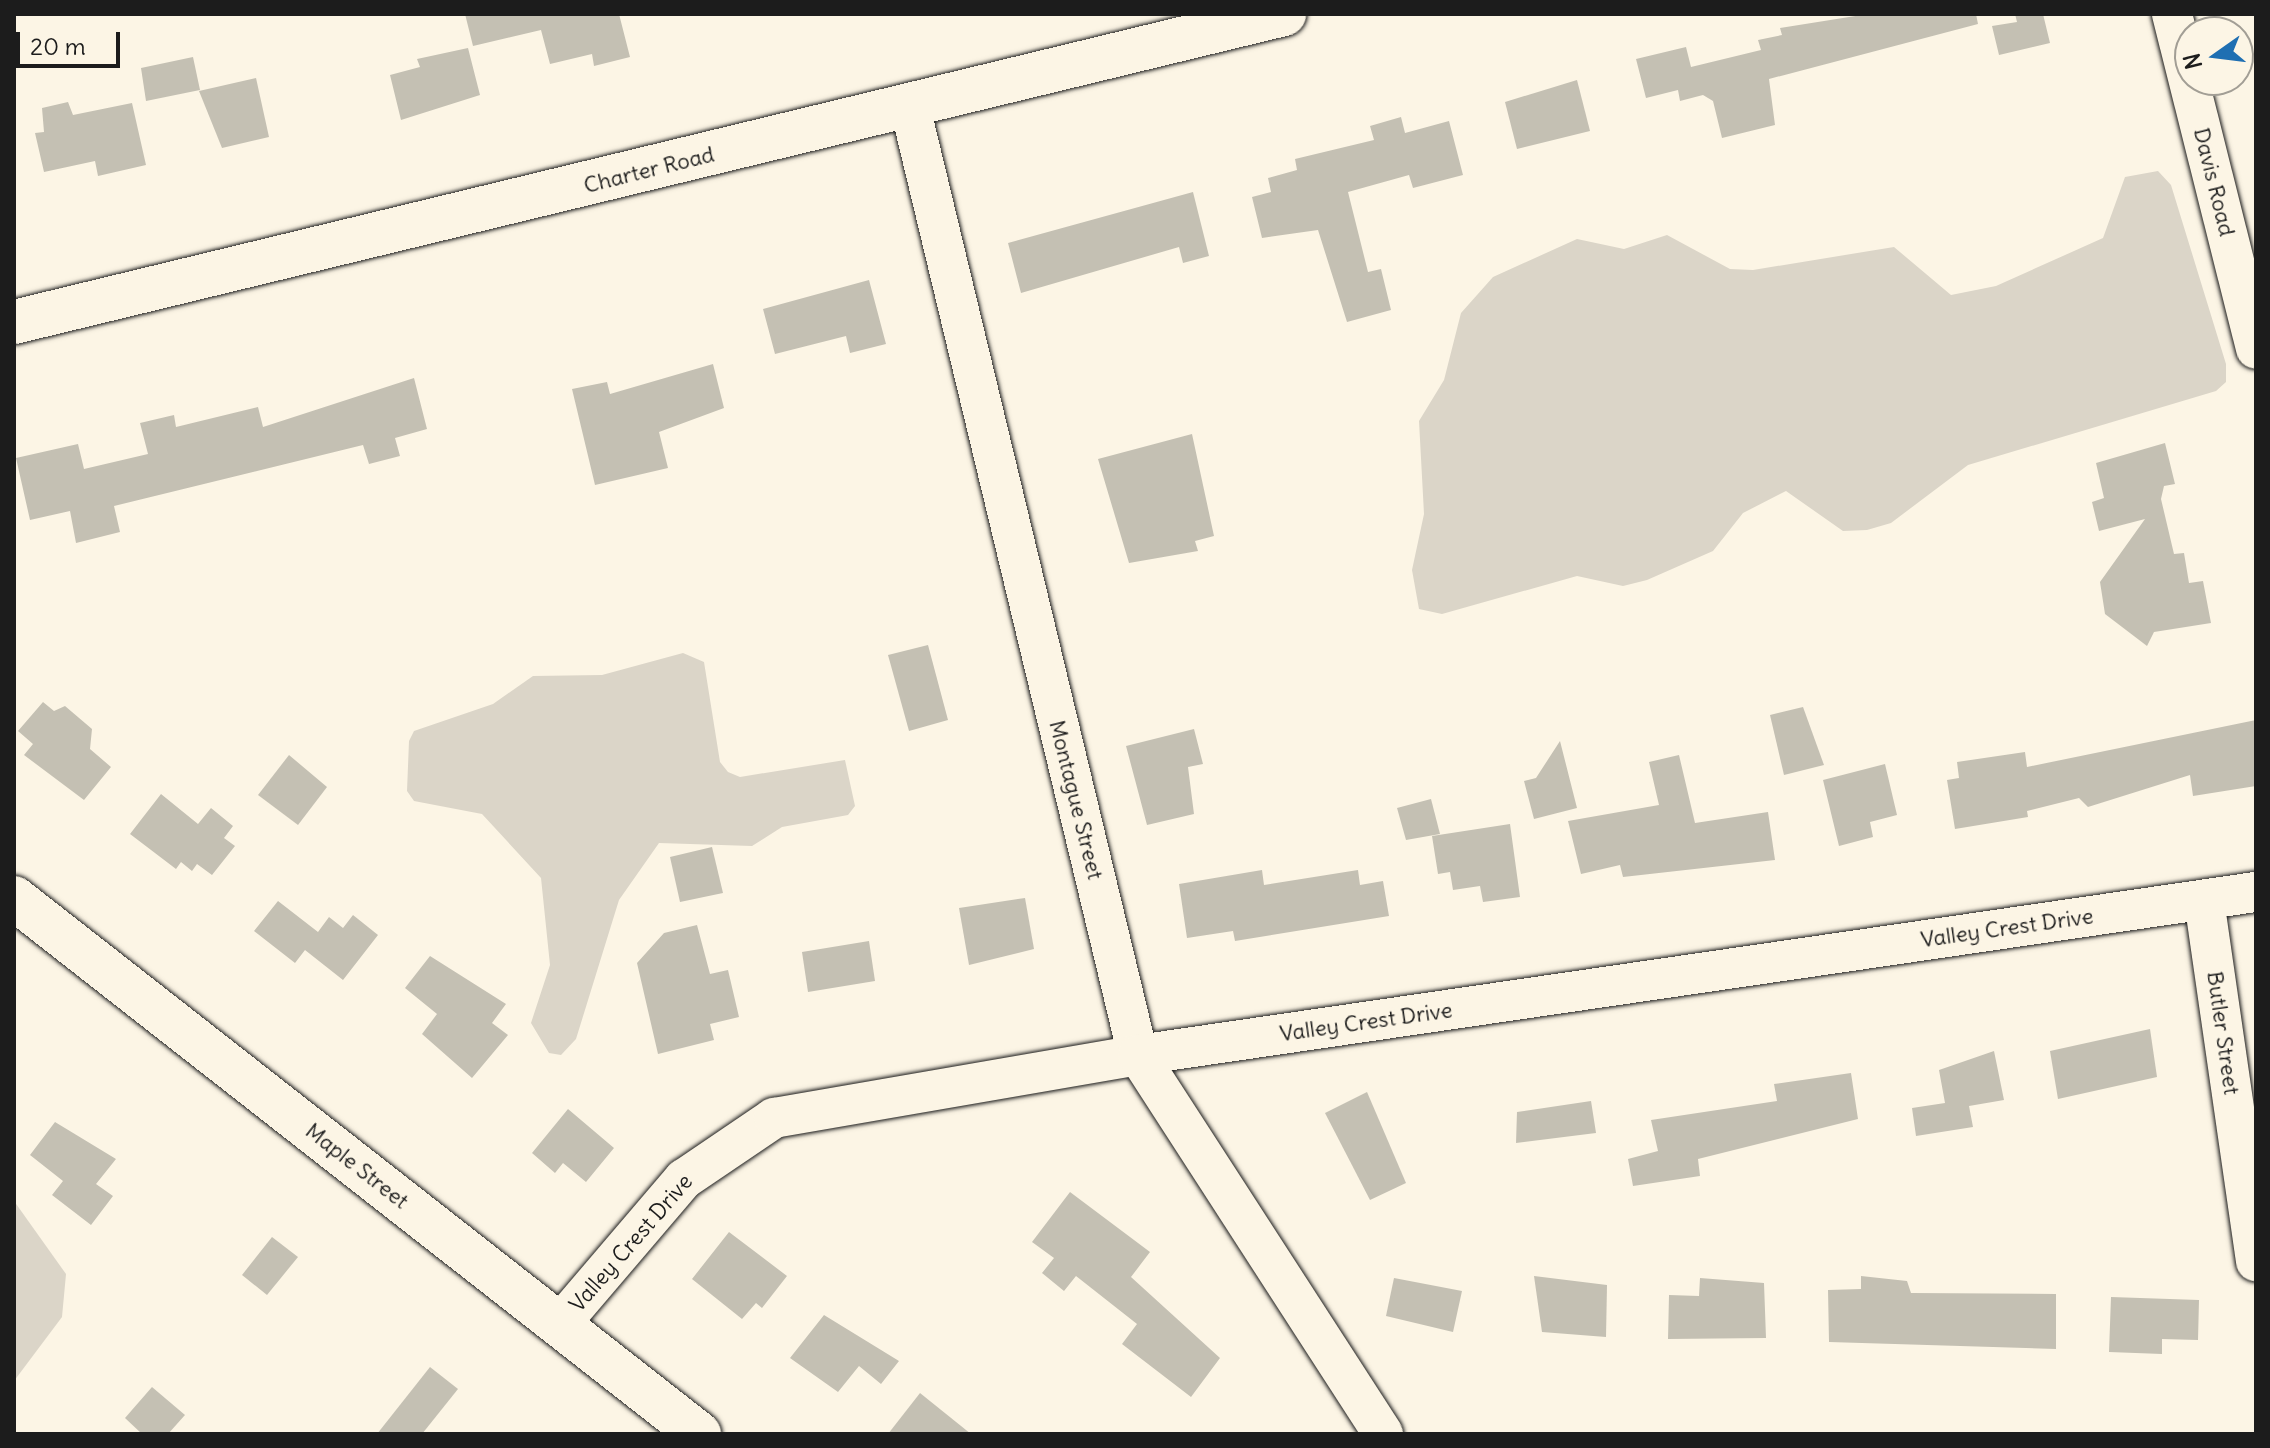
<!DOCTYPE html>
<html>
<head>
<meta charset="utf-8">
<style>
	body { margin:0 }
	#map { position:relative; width:2270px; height:1448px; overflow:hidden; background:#fcf5e5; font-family:Delius,sans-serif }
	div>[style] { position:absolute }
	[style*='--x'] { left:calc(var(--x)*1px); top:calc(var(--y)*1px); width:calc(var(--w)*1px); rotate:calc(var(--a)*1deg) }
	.green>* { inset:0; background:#dbd5c8 }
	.building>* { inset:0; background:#c4c0b3 }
	.roads { filter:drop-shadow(0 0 2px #1c1c1c) drop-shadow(0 0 2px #1c1c1c) }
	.street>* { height:40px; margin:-20px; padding:0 20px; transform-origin:20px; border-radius:20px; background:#fcf5e5 }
	.secondary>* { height:44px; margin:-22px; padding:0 22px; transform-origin:22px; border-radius:22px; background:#fcf5e5 }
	span { translate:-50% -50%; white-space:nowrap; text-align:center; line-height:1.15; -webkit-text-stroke:6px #fcf5e5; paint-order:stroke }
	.street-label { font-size:22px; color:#1c1c1c }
	.frame { position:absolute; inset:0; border:16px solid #1c1c1c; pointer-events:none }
	.north { position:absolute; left:2174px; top:16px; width:80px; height:80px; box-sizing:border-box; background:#fcf5e5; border:2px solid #a29e95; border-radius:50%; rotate:256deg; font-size:22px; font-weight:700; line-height:32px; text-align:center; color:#1c1c1c }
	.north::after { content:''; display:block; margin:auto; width:28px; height:36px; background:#1f6fb2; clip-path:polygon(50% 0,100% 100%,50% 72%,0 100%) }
	.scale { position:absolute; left:16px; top:32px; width:104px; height:36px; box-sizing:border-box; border:4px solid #1c1c1c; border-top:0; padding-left:10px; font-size:24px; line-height:28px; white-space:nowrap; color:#1c1c1c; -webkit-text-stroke:6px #fcf5e5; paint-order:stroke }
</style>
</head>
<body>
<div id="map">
	<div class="green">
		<div style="clip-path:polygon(2158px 171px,2171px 185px,2226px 364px,2226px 382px,2216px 391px,1968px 465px,1891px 523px,1867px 530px,1843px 531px,1786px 491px,1743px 513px,1713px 551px,1647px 580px,1623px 586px,1577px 576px,1442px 614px,1419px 609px,1412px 570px,1424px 514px,1419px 421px,1444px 380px,1461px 313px,1493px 277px,1577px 239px,1624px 249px,1667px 235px,1730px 269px,1753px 270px,1894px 247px,1951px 295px,1996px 286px,2103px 238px,2125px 177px)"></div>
		<div style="clip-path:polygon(683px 653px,704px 662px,720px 762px,728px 772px,740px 777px,845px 760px,855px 806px,848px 815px,782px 827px,752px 846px,659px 843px,619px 900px,576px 1039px,561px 1055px,549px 1053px,531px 1023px,550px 965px,541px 878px,482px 814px,414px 801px,407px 791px,409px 741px,414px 731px,493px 704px,533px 676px,602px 675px)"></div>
		<div style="clip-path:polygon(14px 1201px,66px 1274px,62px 1317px,14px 1381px)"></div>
	</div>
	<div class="building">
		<div style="clip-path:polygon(465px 14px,619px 14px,630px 57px,594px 66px,592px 54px,550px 64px,541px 30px,473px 46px)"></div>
		<div style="clip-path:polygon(1868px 14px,1976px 14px,1978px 24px,1769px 79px,1775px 125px,1722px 138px,1713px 101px,1703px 95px,1680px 101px,1678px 90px,1646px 98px,1636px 59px,1686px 47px,1691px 67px,1761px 50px,1758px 40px,1782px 35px,1780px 28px)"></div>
		<div style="clip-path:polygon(2015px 14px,2043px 14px,2050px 43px,1999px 55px,1992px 26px,2017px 22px)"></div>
		<div style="clip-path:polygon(468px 48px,480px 95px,401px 120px,390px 75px,420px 67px,417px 59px)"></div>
		<div style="clip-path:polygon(193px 57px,200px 90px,146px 101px,141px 68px)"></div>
		<div style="clip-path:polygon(256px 78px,269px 137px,222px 148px,199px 91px)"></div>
		<div style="clip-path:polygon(1577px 80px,1590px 131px,1517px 149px,1505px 102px)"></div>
		<div style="clip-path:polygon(68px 102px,73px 115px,132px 103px,146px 165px,98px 176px,95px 161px,44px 172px,35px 133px,44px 132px,42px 108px)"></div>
		<div style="clip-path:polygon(1401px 117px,1405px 133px,1449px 121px,1463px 175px,1413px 188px,1409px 175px,1348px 192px,1368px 272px,1381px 269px,1391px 310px,1347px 322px,1318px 230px,1262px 238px,1252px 197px,1271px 192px,1268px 178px,1297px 170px,1295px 159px,1374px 140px,1370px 126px)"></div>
		<div style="clip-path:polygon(1193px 192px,1209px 256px,1183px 263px,1179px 247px,1021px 293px,1008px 243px)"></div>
		<div style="clip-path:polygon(869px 280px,886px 344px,850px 353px,846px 336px,775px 354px,763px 309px)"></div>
		<div style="clip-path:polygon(713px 364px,724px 408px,659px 432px,668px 468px,595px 485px,572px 389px,607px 382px,610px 394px)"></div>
		<div style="clip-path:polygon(414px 378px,427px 429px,395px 438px,400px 456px,369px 464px,363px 445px,114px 506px,120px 532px,76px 543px,70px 511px,30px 520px,16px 458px,78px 444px,84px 469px,148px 454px,140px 423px,174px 415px,176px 427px,258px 407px,263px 427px)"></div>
		<div style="clip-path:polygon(1192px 434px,1214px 536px,1195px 541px,1198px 551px,1129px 563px,1098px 459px)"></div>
		<div style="clip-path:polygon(2165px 443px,2175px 484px,2164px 486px,2161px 499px,2174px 554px,2184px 553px,2189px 583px,2203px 581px,2211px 623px,2154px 632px,2147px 646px,2105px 614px,2100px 582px,2145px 519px,2099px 531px,2092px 502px,2104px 498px,2096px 463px)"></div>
		<div style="clip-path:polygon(928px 645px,948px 720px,909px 731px,888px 655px)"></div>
		<div style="clip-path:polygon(43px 702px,54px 711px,65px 706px,92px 729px,90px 749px,111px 767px,84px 800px,24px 755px,33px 744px,18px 731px)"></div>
		<div style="clip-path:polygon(1803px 707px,1824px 765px,1784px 775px,1770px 715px)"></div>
		<div style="clip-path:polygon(2256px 720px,2256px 786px,2193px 796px,2190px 775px,2088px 807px,2079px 798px,2027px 811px,2028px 817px,1955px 829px,1947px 780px,1959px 778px,1957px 762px,2025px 752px,2027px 767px)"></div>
		<div style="clip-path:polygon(1194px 729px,1203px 764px,1188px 767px,1194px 814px,1147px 825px,1126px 746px)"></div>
		<div style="clip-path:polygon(1560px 741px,1577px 808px,1534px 819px,1524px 781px,1536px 778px)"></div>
		<div style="clip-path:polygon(289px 755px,327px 787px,298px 825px,258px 795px)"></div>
		<div style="clip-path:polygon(1679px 755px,1695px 823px,1768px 812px,1775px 860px,1623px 877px,1620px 865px,1581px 874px,1568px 821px,1659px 805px,1649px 762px)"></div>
		<div style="clip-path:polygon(1885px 764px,1897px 815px,1870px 822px,1873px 837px,1839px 846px,1823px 780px)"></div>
		<div style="clip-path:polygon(161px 794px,198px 824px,211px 808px,233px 826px,224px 838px,235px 846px,212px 875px,197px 864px,192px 871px,181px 862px,176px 869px,130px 834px)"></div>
		<div style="clip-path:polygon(1431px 799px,1440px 834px,1406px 840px,1397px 808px)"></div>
		<div style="clip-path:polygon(1510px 824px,1520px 897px,1483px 902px,1480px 886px,1453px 890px,1450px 872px,1438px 874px,1432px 836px)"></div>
		<div style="clip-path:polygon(712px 847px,723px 893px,680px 902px,670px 857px)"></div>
		<div style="clip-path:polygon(1262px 870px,1264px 885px,1358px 870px,1360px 885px,1383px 881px,1389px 916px,1235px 941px,1233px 931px,1187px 938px,1179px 884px)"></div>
		<div style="clip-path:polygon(1025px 898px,1034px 949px,969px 965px,959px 908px)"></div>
		<div style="clip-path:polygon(278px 901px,318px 932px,329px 917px,343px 928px,353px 915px,378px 935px,343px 980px,305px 950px,295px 963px,254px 931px)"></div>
		<div style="clip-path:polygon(697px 925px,710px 974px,728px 970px,739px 1017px,710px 1024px,714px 1040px,658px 1054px,637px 963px,664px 933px)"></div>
		<div style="clip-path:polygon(869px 941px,875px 981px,808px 992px,802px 952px)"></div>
		<div style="clip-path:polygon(430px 956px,506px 1004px,492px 1023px,508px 1035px,472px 1078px,422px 1034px,437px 1014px,405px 988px)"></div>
		<div style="clip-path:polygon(2150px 1029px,2157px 1077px,2058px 1099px,2050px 1051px)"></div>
		<div style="clip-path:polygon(1994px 1051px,2004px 1100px,1969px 1106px,1973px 1127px,1916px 1136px,1912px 1108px,1945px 1103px,1939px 1070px)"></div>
		<div style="clip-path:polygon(1851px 1073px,1858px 1119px,1698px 1159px,1700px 1176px,1633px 1186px,1628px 1159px,1658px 1151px,1651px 1120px,1777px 1101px,1774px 1084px)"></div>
		<div style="clip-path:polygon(1367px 1092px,1406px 1183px,1370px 1200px,1325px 1113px)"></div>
		<div style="clip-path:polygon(1591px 1101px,1596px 1133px,1516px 1143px,1517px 1112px)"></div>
		<div style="clip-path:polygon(568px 1109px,614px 1148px,586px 1182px,563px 1163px,555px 1173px,532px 1153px)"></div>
		<div style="clip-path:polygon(55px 1122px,116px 1159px,96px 1184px,113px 1196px,91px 1225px,52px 1195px,63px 1181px,30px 1155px)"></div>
		<div style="clip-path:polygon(1070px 1192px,1150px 1252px,1131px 1277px,1220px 1358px,1191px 1397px,1122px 1344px,1137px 1324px,1076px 1276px,1064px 1291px,1042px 1273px,1054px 1258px,1032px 1242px)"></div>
		<div style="clip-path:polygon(729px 1232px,787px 1276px,762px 1308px,756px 1303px,742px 1319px,692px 1279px)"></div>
		<div style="clip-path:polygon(272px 1237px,298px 1257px,267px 1295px,242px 1275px)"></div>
		<div style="clip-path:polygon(1534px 1276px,1607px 1285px,1606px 1337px,1542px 1332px)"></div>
		<div style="clip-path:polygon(1861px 1276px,1907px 1281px,1911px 1293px,2056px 1294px,2056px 1349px,1829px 1342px,1828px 1290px,1861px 1289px)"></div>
		<div style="clip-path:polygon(1394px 1278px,1462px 1291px,1453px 1332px,1386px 1316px)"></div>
		<div style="clip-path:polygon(1700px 1278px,1764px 1283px,1766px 1338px,1668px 1339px,1669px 1295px,1699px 1296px)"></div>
		<div style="clip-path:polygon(2111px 1297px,2199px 1300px,2198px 1340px,2162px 1339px,2162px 1354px,2109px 1352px)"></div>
		<div style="clip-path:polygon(824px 1315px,899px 1361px,881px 1384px,859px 1366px,838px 1392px,790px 1358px)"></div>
		<div style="clip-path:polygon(430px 1367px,458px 1389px,422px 1434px,377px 1434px)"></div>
		<div style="clip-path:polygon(152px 1387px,185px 1415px,168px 1434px,142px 1434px,125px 1418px)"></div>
		<div style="clip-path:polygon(920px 1393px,971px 1434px,888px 1434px)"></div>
	</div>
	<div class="roads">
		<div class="street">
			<div style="--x:2172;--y:14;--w:345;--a:75.9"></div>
			<div style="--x:910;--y:107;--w:975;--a:76.48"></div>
			<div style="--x:1138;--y:1055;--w:451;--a:57.1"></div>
			<div style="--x:2204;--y:900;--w:365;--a:81.8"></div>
			<div style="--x:560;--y:1324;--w:191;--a:-49.5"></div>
			<div style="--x:684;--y:1179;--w:109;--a:-34.1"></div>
			<div style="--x:774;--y:1118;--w:369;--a:-9.8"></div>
			<div style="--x:1138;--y:1055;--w:1130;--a:-8.3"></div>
		</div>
		<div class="secondary">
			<div style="--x:14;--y:322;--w:1307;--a:-13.63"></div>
			<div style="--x:14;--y:898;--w:870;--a:38.04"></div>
		</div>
	</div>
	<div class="street-label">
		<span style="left:649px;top:170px;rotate:-14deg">Charter Road</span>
		<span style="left:2214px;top:182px;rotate:76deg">Davis Road</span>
		<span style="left:1076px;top:800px;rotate:76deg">Montague Street</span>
		<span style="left:2007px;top:928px;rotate:-8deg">Valley Crest Drive</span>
		<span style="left:1366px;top:1022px;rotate:-8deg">Valley Crest Drive</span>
		<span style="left:2223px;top:1033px;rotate:82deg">Butler Street</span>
		<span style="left:357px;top:1166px;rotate:38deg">Maple Street</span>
		<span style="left:631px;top:1243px;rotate:-49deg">Valley Crest Drive</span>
	</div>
	<div class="frame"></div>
	<div class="north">N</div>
	<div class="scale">20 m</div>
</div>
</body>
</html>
